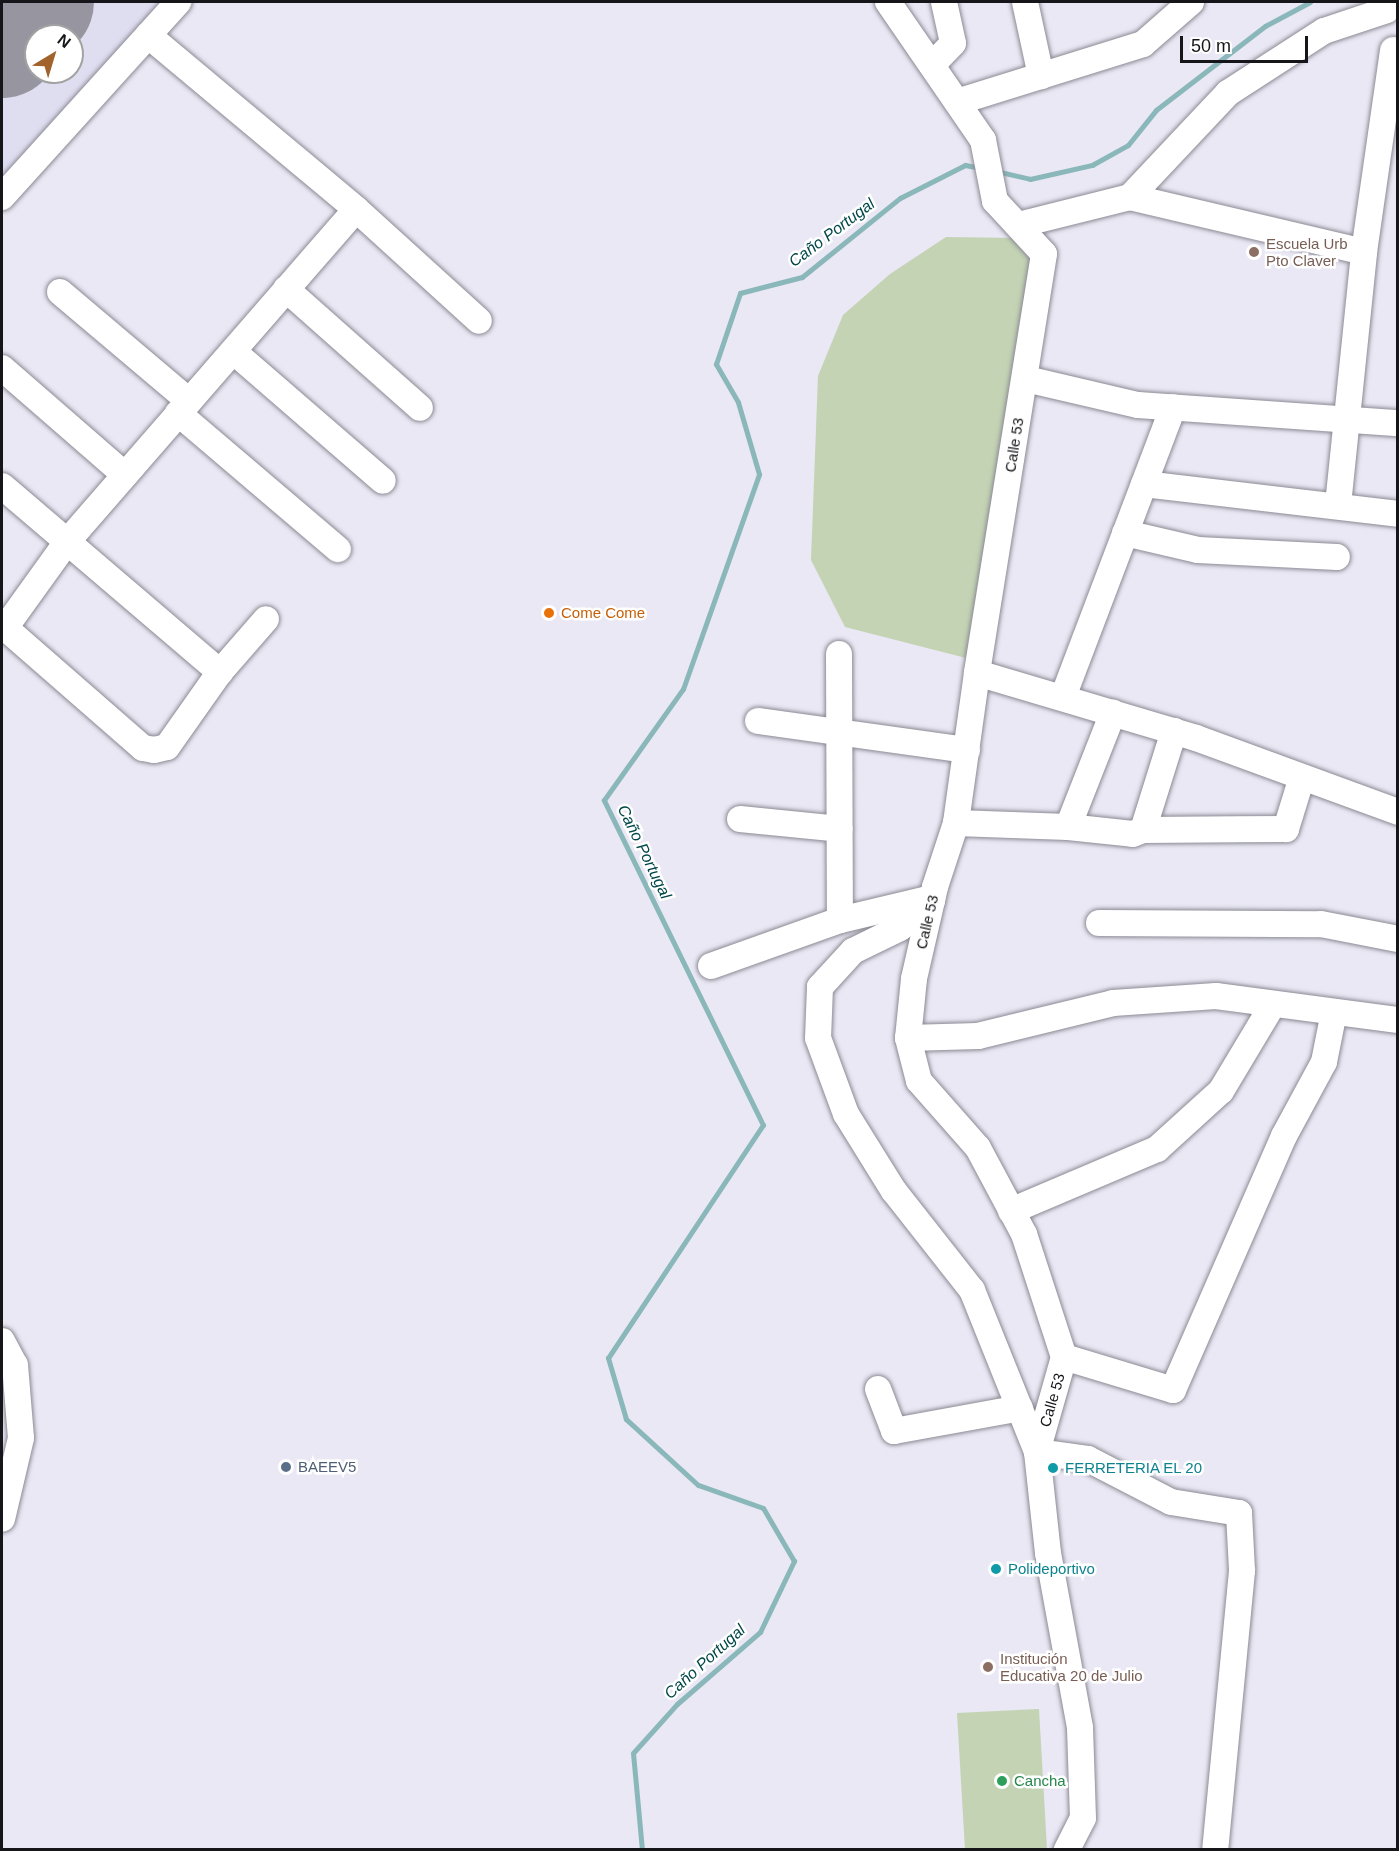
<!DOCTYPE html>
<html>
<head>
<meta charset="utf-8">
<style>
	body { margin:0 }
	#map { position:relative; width:1399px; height:1851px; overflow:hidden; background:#e9e8f4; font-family:Helvetica,sans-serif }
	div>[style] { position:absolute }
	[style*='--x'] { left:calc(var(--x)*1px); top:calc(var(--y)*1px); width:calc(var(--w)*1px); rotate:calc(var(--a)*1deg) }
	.built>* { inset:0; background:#dfddf0 }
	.green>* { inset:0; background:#c3d3b4 }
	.stream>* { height:5px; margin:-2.5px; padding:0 2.5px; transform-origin:2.5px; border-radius:2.5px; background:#8ab7b9 }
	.runway>* { height:116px; margin:-58px; padding:0 58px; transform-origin:58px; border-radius:58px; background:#9796a0 }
	.roads { filter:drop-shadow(0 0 2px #8b8a94) drop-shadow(0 0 2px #8b8a94) }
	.minor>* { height:26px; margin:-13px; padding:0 13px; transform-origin:13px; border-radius:13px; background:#fff }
	.dots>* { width:16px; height:16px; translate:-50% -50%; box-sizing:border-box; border:3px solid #fff; border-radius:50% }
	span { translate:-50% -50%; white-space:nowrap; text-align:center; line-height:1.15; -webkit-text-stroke:5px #fff; paint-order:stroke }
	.education-label { font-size:15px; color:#785e54 }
	.left { translate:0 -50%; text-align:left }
	.street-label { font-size:15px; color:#16161a }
	.food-label { font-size:15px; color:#c56008 }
	.service-label { font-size:15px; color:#4e5e75 }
	.culture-label { font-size:15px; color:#0d838f }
	.leisure-label { font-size:15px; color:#27864d }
	.water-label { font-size:16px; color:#004749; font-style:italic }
	.frame { position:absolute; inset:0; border:3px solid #16161a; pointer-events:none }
	.north { position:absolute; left:24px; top:24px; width:60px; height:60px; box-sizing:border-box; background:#fff; border:2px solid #a2a2a3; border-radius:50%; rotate:38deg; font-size:16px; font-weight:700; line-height:24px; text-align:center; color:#16161a }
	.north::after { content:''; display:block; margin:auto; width:21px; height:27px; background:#a2622c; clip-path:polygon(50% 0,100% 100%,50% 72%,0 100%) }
	.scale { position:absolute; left:1180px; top:36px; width:128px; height:27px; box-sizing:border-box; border:3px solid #16161a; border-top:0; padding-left:8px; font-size:18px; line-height:21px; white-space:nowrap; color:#16161a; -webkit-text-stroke:4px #fff; paint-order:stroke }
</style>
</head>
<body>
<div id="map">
	<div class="built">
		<div style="clip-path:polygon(evenodd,2px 2px,168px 2px,2px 184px,2px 2px,36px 36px,72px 36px,72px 72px,36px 72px,36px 36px)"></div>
	</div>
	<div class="green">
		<div style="clip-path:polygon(946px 237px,1017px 238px,1031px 254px,966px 658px,845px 627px,811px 560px,818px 376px,843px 315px,890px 274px)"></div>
		<div style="clip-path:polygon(1039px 1709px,1047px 1849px,965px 1849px,957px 1713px)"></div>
	</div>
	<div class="stream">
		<div style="--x:996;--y:171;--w:35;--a:13"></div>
		<div style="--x:1030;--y:179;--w:64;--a:-12.7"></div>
		<div style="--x:1092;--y:165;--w:41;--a:-29.1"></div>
		<div style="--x:1128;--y:145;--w:45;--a:-51.3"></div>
		<div style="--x:1156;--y:110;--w:138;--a:-37.6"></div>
		<div style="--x:1265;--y:26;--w:51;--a:-28.1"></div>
		<div style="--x:642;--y:1850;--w:97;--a:-95.3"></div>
		<div style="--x:633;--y:1753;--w:66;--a:-48.1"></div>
		<div style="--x:677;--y:1704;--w:110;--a:-40.9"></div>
		<div style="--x:760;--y:1632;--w:79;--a:-64.4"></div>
		<div style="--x:794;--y:1561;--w:61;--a:-120.3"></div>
		<div style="--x:763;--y:1508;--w:69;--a:-160.5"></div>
		<div style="--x:698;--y:1485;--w:98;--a:-137.5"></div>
		<div style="--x:626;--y:1419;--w:64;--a:-106.4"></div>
		<div style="--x:608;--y:1358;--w:280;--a:-56.4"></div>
		<div style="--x:763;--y:1125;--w:362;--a:-116.1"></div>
		<div style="--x:604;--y:800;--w:136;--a:-54.6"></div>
		<div style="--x:683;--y:689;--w:228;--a:-70.5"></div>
		<div style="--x:759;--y:474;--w:75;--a:-106.3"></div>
		<div style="--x:738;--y:402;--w:44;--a:-120.1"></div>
		<div style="--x:716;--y:364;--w:75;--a:-71.3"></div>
		<div style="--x:740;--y:293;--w:64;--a:-14.5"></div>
		<div style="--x:802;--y:277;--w:126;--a:-38.9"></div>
		<div style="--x:900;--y:198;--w:73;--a:-26.9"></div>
		<div style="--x:965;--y:165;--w:16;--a:11"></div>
	</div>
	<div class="runway">
		<div style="--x:2;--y:40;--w:51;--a:-48.2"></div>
	</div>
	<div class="roads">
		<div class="minor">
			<div style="--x:888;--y:2;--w:168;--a:55.5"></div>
			<div style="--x:983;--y:140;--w:62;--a:78.9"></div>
			<div style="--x:995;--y:201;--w:72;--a:47.2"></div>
			<div style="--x:1044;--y:254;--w:424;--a:99.1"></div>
			<div style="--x:977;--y:673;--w:151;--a:98"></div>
			<div style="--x:956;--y:823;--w:67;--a:108.2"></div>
			<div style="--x:935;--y:887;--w:94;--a:102.9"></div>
			<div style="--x:914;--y:979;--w:59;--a:95.8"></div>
			<div style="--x:908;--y:1038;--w:44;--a:75.7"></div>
			<div style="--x:919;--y:1081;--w:89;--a:48.6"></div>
			<div style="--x:978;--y:1148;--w:98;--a:61.9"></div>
			<div style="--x:1024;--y:1234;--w:129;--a:72"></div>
			<div style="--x:1064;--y:1357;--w:99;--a:105.9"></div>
			<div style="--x:1037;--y:1452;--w:102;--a:83.8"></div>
			<div style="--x:1048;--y:1553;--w:178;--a:79.6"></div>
			<div style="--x:1080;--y:1728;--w:90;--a:88.1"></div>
			<div style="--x:1083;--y:1818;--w:36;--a:117"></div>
			<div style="--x:1025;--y:2;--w:76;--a:77.8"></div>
			<div style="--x:932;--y:65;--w:30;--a:-46"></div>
			<div style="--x:953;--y:43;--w:42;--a:-102.4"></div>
			<div style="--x:957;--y:102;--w:195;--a:-17.3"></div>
			<div style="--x:1143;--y:44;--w:64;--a:-41.2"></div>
			<div style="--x:2;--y:197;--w:263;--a:-47.9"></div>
			<div style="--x:1130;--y:197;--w:240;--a:13.2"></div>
			<div style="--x:356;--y:209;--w:166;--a:42.3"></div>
			<div style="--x:1018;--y:225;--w:115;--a:-14"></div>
			<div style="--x:1130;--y:197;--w:143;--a:-46.7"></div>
			<div style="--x:1228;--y:93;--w:114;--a:-32.9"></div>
			<div style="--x:1324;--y:31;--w:66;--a:-18.4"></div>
			<div style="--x:286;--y:289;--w:179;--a:41.6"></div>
			<div style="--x:60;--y:292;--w:169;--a:40.2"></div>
			<div style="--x:233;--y:351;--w:198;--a:40.9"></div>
			<div style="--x:2;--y:368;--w:163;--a:41"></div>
			<div style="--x:1026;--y:379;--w:115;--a:13.1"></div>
			<div style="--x:1138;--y:405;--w:261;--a:4"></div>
			<div style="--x:178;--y:413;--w:210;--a:40.4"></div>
			<div style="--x:1144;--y:484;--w:256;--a:6.7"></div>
			<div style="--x:2;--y:486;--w:287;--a:40.5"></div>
			<div style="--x:1338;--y:505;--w:254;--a:-84.1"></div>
			<div style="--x:1364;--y:252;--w:204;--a:-81.8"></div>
			<div style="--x:1125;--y:533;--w:75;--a:13.1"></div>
			<div style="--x:1198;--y:550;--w:139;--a:2.9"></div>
			<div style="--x:2;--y:625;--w:187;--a:41.1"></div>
			<div style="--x:143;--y:748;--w:11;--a:10"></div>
			<div style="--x:154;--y:750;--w:13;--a:-13"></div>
			<div style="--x:167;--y:747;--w:92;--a:-54.8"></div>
			<div style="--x:220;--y:672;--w:70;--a:-49"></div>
			<div style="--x:5;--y:628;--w:105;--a:-54.3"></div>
			<div style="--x:66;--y:543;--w:442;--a:-49"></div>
			<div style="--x:356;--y:209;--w:271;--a:-140.1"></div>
			<div style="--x:839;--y:654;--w:266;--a:89.8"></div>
			<div style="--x:977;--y:673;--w:228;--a:16.5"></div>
			<div style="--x:1196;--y:738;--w:215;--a:20.1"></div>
			<div style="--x:1063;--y:697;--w:310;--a:-69.2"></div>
			<div style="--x:758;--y:721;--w:211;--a:7.9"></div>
			<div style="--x:740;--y:819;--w:100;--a:5.7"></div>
			<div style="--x:956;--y:823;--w:112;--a:2"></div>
			<div style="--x:1068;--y:827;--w:65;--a:6.1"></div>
			<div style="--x:1133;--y:834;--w:11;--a:-22"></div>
			<div style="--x:1143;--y:830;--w:143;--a:-0.4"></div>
			<div style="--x:1286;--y:829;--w:54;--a:-72.9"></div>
			<div style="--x:1068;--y:827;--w:123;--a:-68.5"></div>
			<div style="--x:1143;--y:830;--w:104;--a:-72.6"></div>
			<div style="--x:932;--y:901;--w:42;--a:139.8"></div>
			<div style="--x:900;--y:928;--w:52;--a:153.9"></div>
			<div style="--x:853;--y:951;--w:49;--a:132.5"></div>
			<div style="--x:820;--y:987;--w:51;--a:92.2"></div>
			<div style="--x:818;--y:1038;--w:81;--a:69.8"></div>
			<div style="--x:846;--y:1114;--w:91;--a:58.1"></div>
			<div style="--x:894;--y:1191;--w:126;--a:51.8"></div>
			<div style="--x:972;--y:1290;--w:175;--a:68.1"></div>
			<div style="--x:1037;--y:1452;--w:51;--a:7.8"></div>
			<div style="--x:1088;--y:1459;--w:93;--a:27.4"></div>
			<div style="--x:1171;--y:1502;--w:69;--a:9.2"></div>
			<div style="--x:1239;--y:1513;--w:58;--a:87"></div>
			<div style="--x:1242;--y:1571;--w:280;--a:95.5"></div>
			<div style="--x:1099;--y:923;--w:222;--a:0.3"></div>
			<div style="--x:1321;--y:924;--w:78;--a:11"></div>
			<div style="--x:711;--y:966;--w:137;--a:-19.6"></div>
			<div style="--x:840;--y:920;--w:95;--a:-13.4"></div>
			<div style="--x:908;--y:1038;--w:70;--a:-1.6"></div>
			<div style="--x:978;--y:1036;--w:139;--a:-13.7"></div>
			<div style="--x:1113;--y:1003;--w:103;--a:-3.9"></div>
			<div style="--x:1216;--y:996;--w:184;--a:7.5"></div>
			<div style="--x:1011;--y:1211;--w:159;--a:-23"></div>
			<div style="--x:1157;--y:1149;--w:86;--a:-42.2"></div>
			<div style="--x:1221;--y:1091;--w:101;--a:-59.1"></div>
			<div style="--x:2;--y:1341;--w:27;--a:62"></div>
			<div style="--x:15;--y:1365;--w:73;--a:85.3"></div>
			<div style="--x:21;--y:1438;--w:83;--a:103.2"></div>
			<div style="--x:1064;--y:1357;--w:114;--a:16.8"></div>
			<div style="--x:1173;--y:1390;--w:277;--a:-66.4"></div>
			<div style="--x:1284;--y:1136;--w:84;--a:-61.6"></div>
			<div style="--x:1324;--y:1062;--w:51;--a:-78.7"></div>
			<div style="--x:878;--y:1389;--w:45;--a:69.1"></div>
			<div style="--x:894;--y:1431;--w:128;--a:-10.3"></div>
		</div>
	</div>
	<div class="dots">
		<div style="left:1254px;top:252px;background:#8d6e63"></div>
		<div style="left:549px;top:613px;background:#e8710a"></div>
		<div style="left:286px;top:1467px;background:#5c6f8a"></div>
		<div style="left:1053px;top:1468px;background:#0f9aa8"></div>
		<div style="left:996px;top:1569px;background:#0f9aa8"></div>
		<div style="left:988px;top:1667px;background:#8d6e63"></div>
		<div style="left:1002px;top:1781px;background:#2e9e5b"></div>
	</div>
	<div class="education-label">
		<span class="left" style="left:1266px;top:252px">Escuela Urb<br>Pto Claver</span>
		<span class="left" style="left:1000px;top:1667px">Institución<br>Educativa 20 de Julio</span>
	</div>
	<div class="street-label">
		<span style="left:1014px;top:445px;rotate:-81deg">Calle 53</span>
		<span style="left:927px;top:922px;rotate:-77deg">Calle 53</span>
		<span style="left:1052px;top:1400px;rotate:-74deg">Calle 53</span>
	</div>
	<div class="food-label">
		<span class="left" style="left:561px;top:613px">Come Come</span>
	</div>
	<div class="service-label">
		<span class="left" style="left:298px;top:1467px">BAEEV5</span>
	</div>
	<div class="culture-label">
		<span class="left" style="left:1065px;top:1468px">FERRETERIA EL 20</span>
		<span class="left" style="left:1008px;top:1569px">Polideportivo</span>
	</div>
	<div class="leisure-label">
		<span class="left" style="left:1014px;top:1781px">Cancha</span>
	</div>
	<div class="water-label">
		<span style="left:832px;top:233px;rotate:-37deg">Caño Portugal</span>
		<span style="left:644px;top:852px;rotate:64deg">Caño Portugal</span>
		<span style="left:705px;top:1662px;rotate:-42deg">Caño Portugal</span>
	</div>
	<div class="frame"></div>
	<div class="north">N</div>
	<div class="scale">50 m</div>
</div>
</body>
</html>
